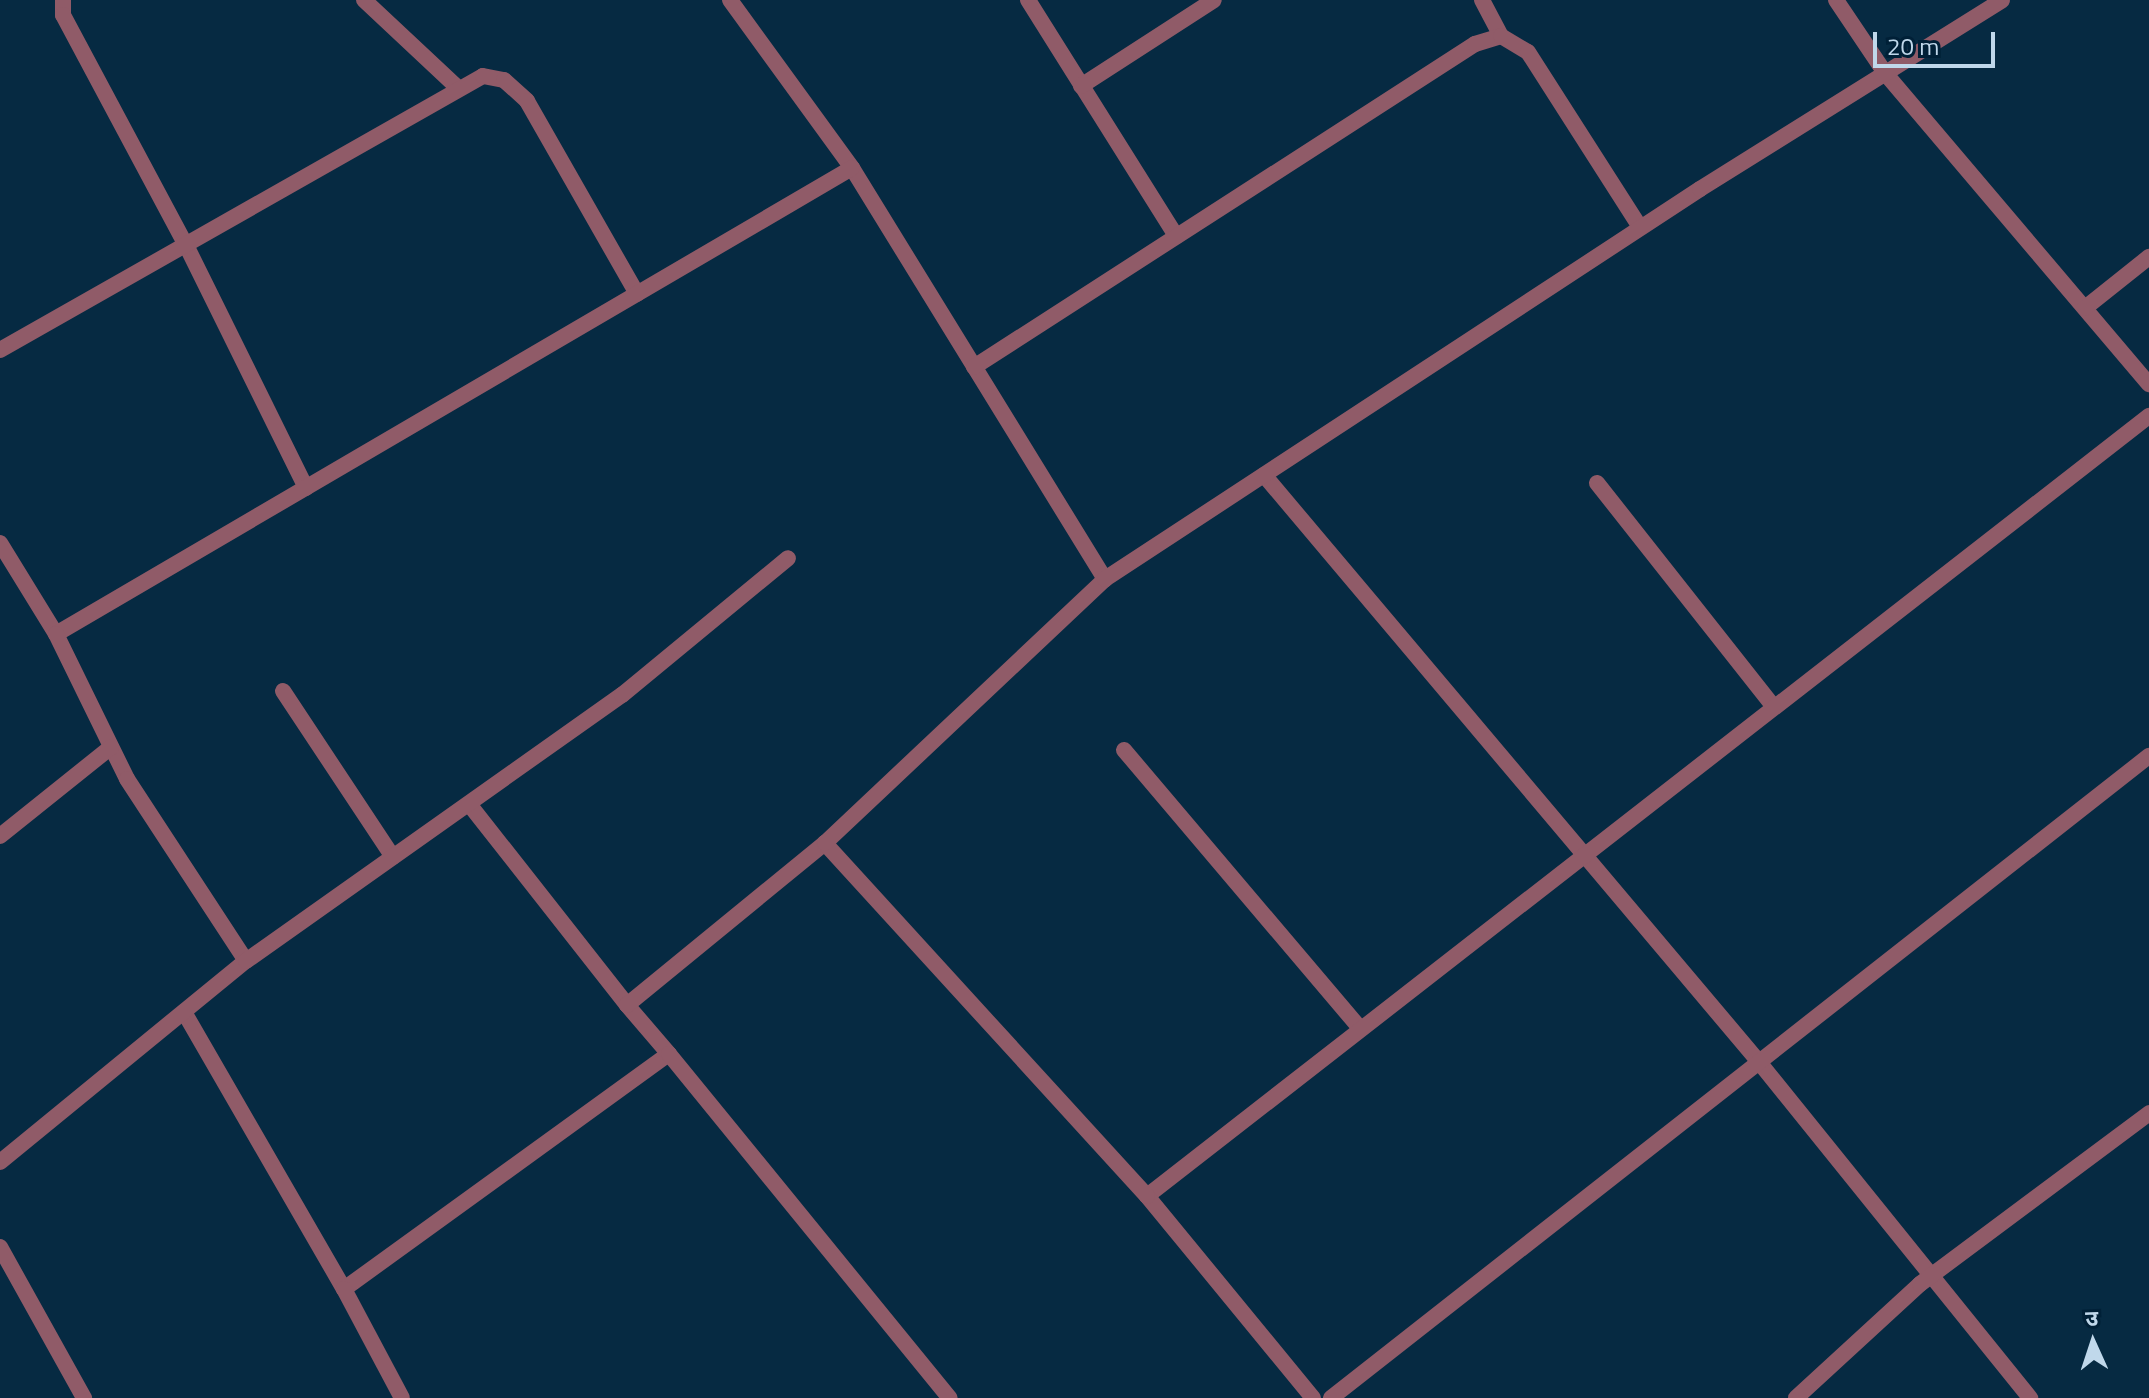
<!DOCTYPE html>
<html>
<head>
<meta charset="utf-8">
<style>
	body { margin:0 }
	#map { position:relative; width:2149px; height:1398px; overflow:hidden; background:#062a42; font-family:"Titillium Web","Noto Sans Devanagari",sans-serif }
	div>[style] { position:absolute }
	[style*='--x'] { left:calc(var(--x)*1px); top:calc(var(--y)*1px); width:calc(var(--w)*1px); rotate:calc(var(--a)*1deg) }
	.minor>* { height:16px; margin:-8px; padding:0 8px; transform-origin:8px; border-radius:8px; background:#905b68 }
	span { translate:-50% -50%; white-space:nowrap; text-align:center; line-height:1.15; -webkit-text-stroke:6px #002037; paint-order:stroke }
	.north { position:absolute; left:2053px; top:1302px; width:80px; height:80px; -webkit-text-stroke:6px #002037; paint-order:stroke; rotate:357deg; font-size:22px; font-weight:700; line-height:32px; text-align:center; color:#c0d8eb }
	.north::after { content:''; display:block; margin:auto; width:28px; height:36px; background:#c0d8eb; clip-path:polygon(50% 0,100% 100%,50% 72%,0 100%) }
	.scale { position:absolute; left:1873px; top:32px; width:122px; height:36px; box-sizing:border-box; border:4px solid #c0d8eb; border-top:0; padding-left:10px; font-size:24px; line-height:28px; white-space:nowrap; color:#c0d8eb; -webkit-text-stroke:6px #002037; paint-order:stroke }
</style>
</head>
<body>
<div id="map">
	<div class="minor">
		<div style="--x:63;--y:0;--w:15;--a:90"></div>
		<div style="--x:63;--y:15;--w:261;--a:61.9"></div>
		<div style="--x:186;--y:245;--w:271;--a:63.7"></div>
		<div style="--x:364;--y:0;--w:130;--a:43.1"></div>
		<div style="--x:730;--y:0;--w:208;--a:54"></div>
		<div style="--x:852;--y:168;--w:483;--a:58.4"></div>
		<div style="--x:1028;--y:0;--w:279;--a:57.9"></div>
		<div style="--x:1482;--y:0;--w:41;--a:62.2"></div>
		<div style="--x:1836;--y:0;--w:88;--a:56.1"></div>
		<div style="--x:1885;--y:73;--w:408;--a:49.7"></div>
		<div style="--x:1081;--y:86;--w:158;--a:-32.9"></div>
		<div style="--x:2085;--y:308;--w:82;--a:-38.6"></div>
		<div style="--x:0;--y:350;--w:555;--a:-29.57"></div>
		<div style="--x:483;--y:76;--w:21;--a:11"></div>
		<div style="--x:504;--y:80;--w:31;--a:42"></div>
		<div style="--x:527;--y:101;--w:222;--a:60.3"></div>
		<div style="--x:974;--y:367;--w:596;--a:-32.81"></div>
		<div style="--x:1475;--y:44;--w:27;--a:-17"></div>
		<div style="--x:1501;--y:36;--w:31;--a:31"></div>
		<div style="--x:1528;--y:52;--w:208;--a:57.4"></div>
		<div style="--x:1264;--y:475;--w:768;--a:49.86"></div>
		<div style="--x:1759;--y:1062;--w:432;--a:51.1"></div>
		<div style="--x:1597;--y:483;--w:284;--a:51.7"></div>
		<div style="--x:0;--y:543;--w:107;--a:58.4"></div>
		<div style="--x:56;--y:634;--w:922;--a:-30.35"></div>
		<div style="--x:56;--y:634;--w:161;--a:63.9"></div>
		<div style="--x:127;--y:779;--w:217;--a:56.8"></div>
		<div style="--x:283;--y:691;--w:199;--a:56.5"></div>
		<div style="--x:1124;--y:750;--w:365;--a:49.7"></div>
		<div style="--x:469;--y:804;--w:256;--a:51.8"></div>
		<div style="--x:0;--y:836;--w:142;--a:-38.7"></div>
		<div style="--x:184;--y:1012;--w:320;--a:60"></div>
		<div style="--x:344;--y:1289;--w:401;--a:-35.9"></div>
		<div style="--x:669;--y:1054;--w:65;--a:-130.6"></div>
		<div style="--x:627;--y:1005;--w:256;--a:-39.3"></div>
		<div style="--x:669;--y:1054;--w:444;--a:50.8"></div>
		<div style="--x:0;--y:1162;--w:318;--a:-39.3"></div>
		<div style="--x:246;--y:961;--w:461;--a:-35.3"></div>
		<div style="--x:622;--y:695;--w:215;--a:-39.5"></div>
		<div style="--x:1147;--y:1196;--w:1270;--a:-37.9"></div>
		<div style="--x:0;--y:1247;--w:173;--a:60.9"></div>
		<div style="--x:344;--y:1289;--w:123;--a:62"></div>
		<div style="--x:1313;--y:1398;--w:261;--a:-129.4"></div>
		<div style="--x:1147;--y:1196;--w:478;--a:-132.4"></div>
		<div style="--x:825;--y:843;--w:385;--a:-43.3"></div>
		<div style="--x:1105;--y:579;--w:711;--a:-33.24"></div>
		<div style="--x:1700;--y:189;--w:356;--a:-32"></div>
		<div style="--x:1331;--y:1398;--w:1040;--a:-38.13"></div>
		<div style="--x:1796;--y:1398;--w:168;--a:-42.6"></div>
		<div style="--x:1920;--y:1284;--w:286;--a:-36.7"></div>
	</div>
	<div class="north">उ</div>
	<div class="scale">20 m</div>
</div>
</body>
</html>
